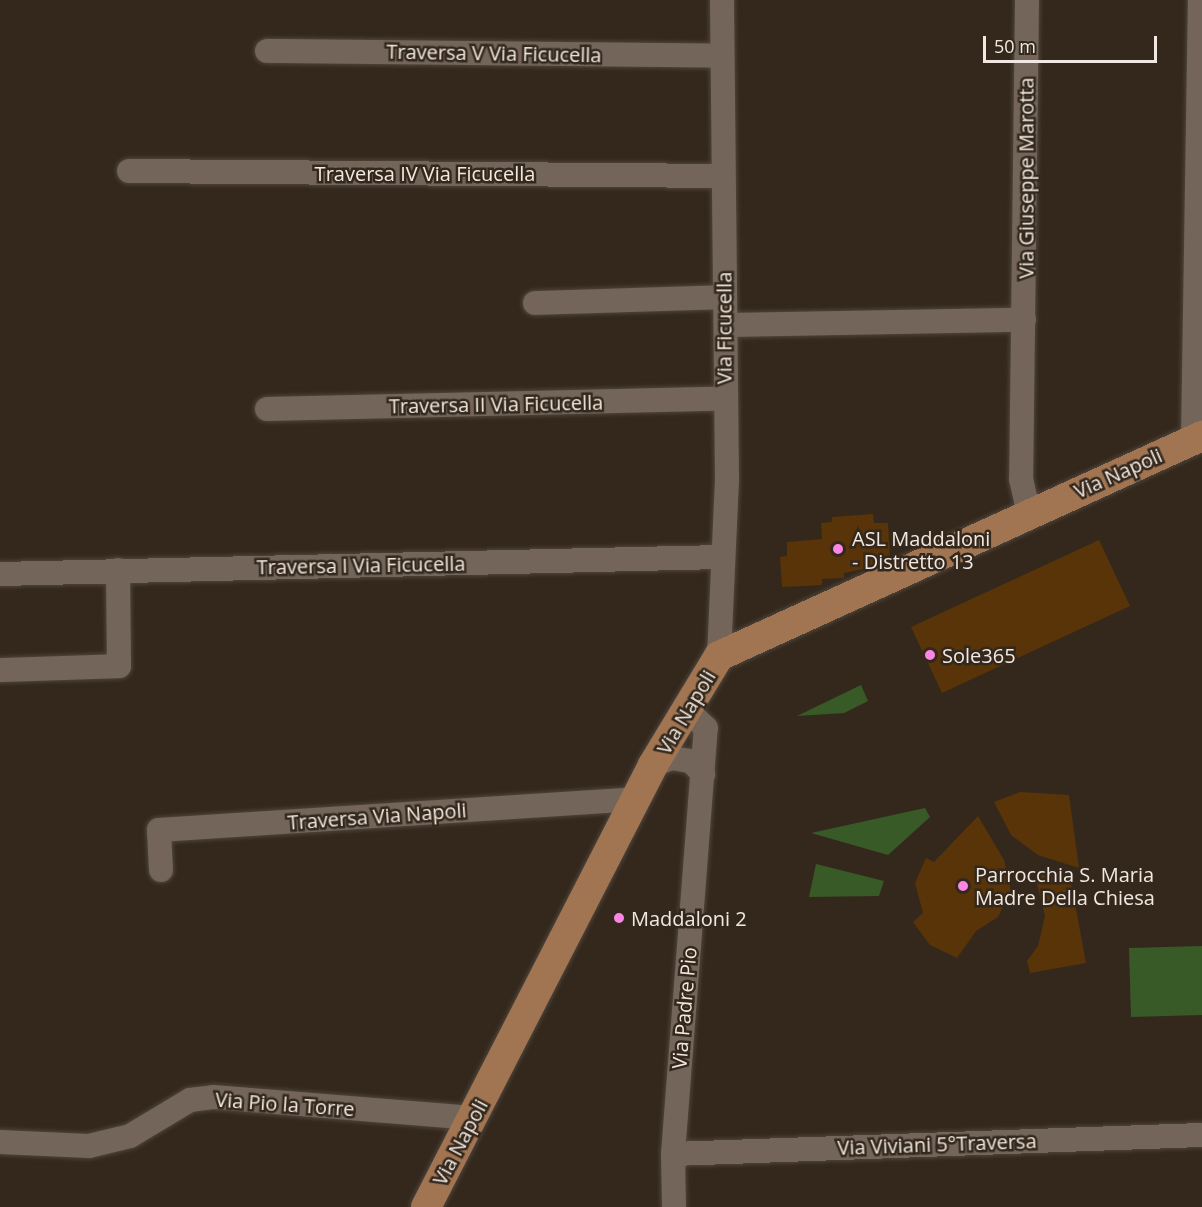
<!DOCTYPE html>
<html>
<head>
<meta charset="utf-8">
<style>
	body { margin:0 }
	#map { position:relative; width:1202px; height:1207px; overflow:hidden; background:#34281d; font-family:"Open Sans",sans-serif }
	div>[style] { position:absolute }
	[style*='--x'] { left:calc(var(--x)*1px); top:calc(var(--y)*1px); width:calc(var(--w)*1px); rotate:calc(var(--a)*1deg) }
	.green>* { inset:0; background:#385a27 }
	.building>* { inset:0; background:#593408 }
	.roads { filter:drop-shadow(0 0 2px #4f453b) drop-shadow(0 0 2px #4f453b) }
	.minor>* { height:24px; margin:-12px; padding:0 12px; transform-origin:12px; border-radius:12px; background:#736559 }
	.major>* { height:30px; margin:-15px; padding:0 15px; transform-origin:15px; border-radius:15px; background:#a27552 }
	.dots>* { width:16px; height:16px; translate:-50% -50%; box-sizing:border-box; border:3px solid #34281d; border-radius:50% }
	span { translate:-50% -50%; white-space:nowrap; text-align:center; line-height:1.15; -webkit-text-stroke:5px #34281d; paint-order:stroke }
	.street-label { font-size:20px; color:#f1e9e1 }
	.poi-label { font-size:20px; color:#f1e9e1 }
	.left { translate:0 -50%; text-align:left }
	.scale { position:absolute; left:983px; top:36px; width:174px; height:27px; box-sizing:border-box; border:3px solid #f1e9e1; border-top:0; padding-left:8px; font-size:18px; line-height:21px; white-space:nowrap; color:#f1e9e1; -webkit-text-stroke:4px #34281d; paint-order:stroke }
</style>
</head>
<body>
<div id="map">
	<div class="green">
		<div style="clip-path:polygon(861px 685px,868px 701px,844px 713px,797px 716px)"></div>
		<div style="clip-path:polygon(925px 808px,930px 817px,888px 855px,811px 833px)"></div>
		<div style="clip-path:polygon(816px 864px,884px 881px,879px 896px,809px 897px)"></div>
		<div style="clip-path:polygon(1202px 946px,1202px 1015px,1131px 1017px,1129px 948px)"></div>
	</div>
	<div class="building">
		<div style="clip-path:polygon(873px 514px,874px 523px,888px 523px,890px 560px,873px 561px,873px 567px,844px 573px,844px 578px,822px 579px,822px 585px,782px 587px,780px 557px,787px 556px,787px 542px,822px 539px,821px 523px,832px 522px,832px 517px)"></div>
		<div style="clip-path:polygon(1099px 540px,1130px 606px,942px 693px,911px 627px)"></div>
		<div style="clip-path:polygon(1020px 792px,1069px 795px,1079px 868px,1038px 855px,1011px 835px,994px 802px)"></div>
		<div style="clip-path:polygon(978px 816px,1004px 860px,1011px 890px,998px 917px,976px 931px,957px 958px,930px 945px,913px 922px,923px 913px,915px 883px,926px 858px,934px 862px)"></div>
		<div style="clip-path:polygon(1039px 869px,1071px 882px,1086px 963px,1030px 973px,1027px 961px,1038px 946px,1045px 916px,1036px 880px)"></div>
	</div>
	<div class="roads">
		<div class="minor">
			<div style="--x:1027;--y:0;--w:479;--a:90.7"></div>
			<div style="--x:1021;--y:479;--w:35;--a:77"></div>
			<div style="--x:267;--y:51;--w:453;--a:0.6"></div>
			<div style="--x:129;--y:171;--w:593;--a:0.48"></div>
			<div style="--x:535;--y:303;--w:190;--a:-1.8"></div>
			<div style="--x:726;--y:325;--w:298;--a:-1"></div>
			<div style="--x:267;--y:409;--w:458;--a:-1.3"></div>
			<div style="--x:1193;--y:440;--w:440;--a:-89.1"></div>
			<div style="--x:0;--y:574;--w:722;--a:-1.35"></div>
			<div style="--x:719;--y:656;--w:178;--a:-87.4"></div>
			<div style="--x:727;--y:478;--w:478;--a:-90.6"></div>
			<div style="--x:0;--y:670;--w:119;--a:-1.9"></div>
			<div style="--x:119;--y:666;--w:96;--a:-90.6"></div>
			<div style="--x:653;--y:765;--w:19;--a:-21"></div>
			<div style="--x:671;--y:758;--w:20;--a:9"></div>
			<div style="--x:691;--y:761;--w:18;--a:47"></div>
			<div style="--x:161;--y:870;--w:40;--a:-92.9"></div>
			<div style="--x:159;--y:830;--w:478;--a:-3.7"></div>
			<div style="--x:0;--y:1142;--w:89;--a:2.6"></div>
			<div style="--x:89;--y:1146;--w:42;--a:-13.7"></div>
			<div style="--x:130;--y:1136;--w:70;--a:-31"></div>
			<div style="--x:190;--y:1100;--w:23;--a:-7"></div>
			<div style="--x:213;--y:1097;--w:261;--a:4.6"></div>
			<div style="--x:673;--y:1154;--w:529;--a:-2.06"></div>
			<div style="--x:674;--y:1207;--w:53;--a:-91.1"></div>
			<div style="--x:673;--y:1154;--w:427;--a:-85.6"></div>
			<div style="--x:706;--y:728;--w:26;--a:-137"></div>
		</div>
		<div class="major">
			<div style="--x:426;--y:1207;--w:497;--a:-62.8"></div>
			<div style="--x:653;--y:765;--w:127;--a:-58.8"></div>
			<div style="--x:719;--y:656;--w:531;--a:-24.49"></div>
		</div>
	</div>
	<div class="dots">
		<div style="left:838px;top:549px;background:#fc86e3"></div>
		<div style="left:930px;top:655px;background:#fc86e3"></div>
		<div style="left:963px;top:886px;background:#fc86e3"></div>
		<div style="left:619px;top:918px;background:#fc86e3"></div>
	</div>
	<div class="street-label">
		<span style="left:494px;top:53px;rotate:1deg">Traversa V Via Ficucella</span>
		<span style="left:425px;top:173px">Traversa IV Via Ficucella</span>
		<span style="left:1026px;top:178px;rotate:-90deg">Via Giuseppe Marotta</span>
		<span style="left:724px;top:328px;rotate:-90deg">Via Ficucella</span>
		<span style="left:496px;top:404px;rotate:-1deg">Traversa II Via Ficucella</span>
		<span style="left:1118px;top:473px;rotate:-24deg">Via Napoli</span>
		<span style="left:361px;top:565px;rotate:-1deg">Traversa I Via Ficucella</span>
		<span style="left:686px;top:712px;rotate:-59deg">Via Napoli</span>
		<span style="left:377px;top:816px;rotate:-4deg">Traversa Via Napoli</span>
		<span style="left:684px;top:1008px;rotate:-85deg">Via Padre Pio</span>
		<span style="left:285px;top:1104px;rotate:4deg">Via Pio la Torre</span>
		<span style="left:460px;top:1142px;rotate:-62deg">Via Napoli</span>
		<span style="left:937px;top:1144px;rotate:-2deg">Via Viviani 5°Traversa</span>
	</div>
	<div class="poi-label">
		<span class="left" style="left:852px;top:550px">ASL Maddaloni<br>- Distretto 13</span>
		<span class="left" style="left:942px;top:655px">Sole365</span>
		<span class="left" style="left:975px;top:886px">Parrocchia S. Maria<br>Madre Della Chiesa</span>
		<span class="left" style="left:631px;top:918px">Maddaloni 2</span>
	</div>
	<div class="scale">50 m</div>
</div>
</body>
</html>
